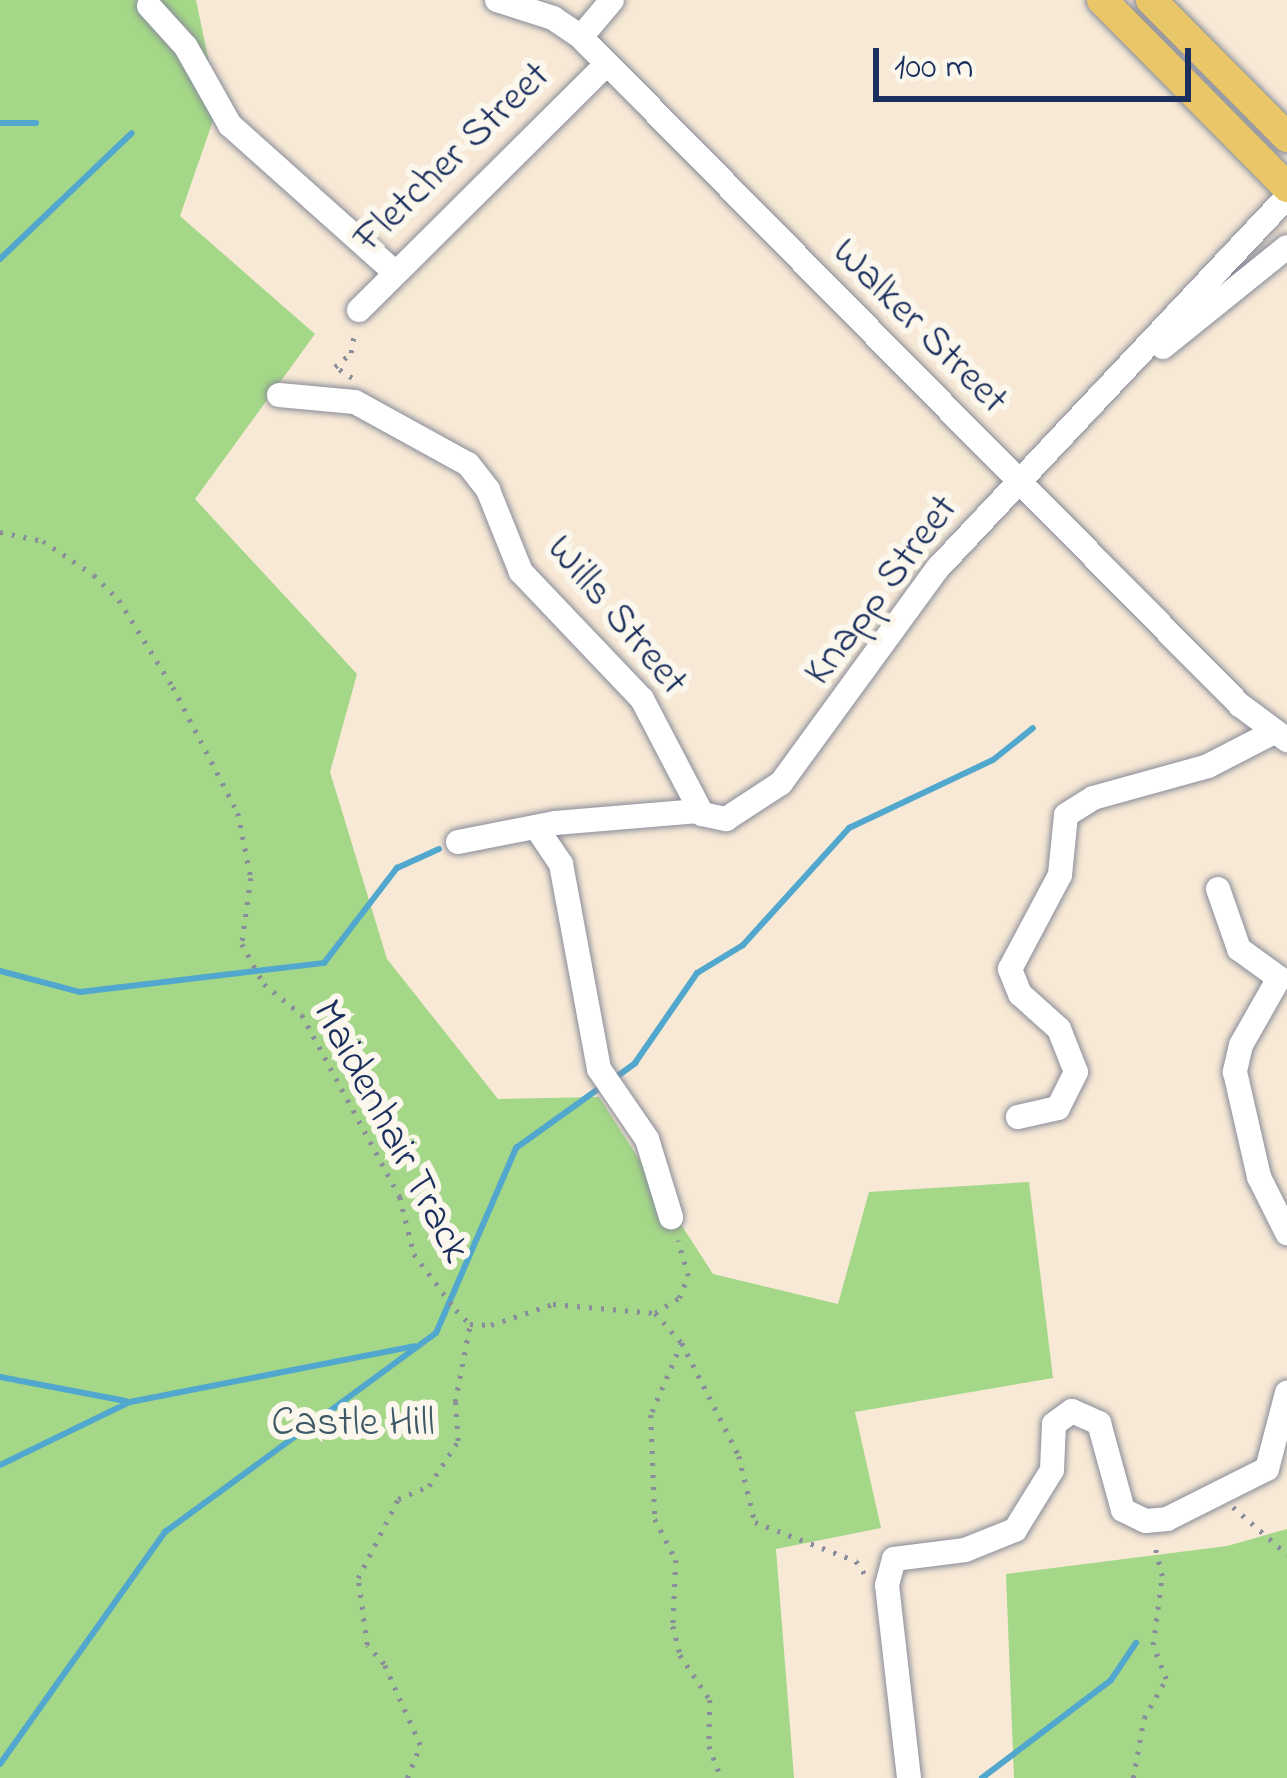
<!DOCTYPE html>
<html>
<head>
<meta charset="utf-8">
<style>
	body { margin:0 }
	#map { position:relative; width:1287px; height:1778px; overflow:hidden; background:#f7e9d5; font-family:"Indie Flower",sans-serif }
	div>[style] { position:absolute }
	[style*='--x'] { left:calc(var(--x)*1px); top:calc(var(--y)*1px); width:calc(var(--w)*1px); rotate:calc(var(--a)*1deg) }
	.green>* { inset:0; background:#a4d787 }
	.stream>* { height:6px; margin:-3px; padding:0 3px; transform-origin:3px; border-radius:3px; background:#51a7cd }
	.path>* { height:4.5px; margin-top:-2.25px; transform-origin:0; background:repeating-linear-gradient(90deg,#898c9a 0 3px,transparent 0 12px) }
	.roads { filter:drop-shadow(0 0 3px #898c9a) drop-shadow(0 0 3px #898c9a) }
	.minor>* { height:24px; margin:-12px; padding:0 12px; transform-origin:12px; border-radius:12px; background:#fff }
	.major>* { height:30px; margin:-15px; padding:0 15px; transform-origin:15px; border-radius:15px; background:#e9c769 }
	span { translate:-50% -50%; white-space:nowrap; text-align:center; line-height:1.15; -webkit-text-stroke:12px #fbf7ec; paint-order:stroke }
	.street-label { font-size:42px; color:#1b2f5e }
	.park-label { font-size:42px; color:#3d5968 }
	.scale { position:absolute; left:873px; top:48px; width:318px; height:54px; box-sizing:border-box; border:6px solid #1b2f5e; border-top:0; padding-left:15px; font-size:36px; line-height:42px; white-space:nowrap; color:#1b2f5e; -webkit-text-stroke:9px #fbf7ec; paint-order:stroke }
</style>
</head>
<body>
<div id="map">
	<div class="green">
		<div style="clip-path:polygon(0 0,196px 0,218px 106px,180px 216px,315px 334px,195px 499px,357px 674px,330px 772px,387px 959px,498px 1099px,599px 1097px,713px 1274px,838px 1304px,869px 1192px,1029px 1182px,1053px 1378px,855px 1412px,881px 1528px,776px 1549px,794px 1778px,0 1778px)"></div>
		<div style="clip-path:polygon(1287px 1529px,1287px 1778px,1014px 1778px,1006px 1574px,1227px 1546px)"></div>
	</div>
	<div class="stream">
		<div style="--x:0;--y:123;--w:36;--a:0"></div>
		<div style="--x:0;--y:259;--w:182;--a:-43.7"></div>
		<div style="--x:0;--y:971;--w:83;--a:14.7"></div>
		<div style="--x:80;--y:992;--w:246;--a:-6.8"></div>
		<div style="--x:324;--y:963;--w:120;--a:-52.5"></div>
		<div style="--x:397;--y:868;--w:46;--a:-24.3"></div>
		<div style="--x:612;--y:1080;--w:29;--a:-36"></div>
		<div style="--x:635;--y:1063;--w:109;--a:-55.4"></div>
		<div style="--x:697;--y:973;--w:54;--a:-31.3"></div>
		<div style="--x:743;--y:945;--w:158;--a:-47.8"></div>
		<div style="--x:849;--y:828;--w:159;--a:-25.3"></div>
		<div style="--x:993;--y:760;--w:51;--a:-38.7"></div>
		<div style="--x:0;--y:1377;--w:128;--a:10.8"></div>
		<div style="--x:0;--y:1465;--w:144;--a:-25.9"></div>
		<div style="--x:130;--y:1402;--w:290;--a:-11.1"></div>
		<div style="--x:0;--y:1764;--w:285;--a:-54.6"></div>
		<div style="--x:165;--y:1532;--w:336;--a:-36.3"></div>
		<div style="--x:436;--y:1333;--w:202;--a:-66.6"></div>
		<div style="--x:516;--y:1148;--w:105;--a:-35.7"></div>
		<div style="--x:982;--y:1778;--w:162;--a:-37.2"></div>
		<div style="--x:1111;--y:1680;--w:45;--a:-56"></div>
	</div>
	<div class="path">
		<div style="--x:352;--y:378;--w:20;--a:-147"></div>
		<div style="--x:335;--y:367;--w:21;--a:-41"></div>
		<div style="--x:351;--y:353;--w:20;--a:-81"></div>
		<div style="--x:0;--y:532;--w:44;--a:11.8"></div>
		<div style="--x:43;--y:541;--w:61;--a:33.7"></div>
		<div style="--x:94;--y:575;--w:35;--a:45"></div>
		<div style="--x:119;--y:600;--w:102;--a:58.2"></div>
		<div style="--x:173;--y:687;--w:142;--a:62.7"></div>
		<div style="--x:238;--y:813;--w:66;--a:78.7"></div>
		<div style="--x:251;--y:878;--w:67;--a:97.8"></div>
		<div style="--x:242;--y:944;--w:46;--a:61.2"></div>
		<div style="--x:264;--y:984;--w:49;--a:39.2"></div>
		<div style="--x:302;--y:1015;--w:207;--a:61.7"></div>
		<div style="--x:400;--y:1197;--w:59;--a:76.2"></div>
		<div style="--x:414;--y:1254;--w:70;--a:53.1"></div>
		<div style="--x:456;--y:1310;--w:20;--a:45"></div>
		<div style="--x:470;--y:1324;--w:21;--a:3"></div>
		<div style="--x:491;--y:1325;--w:65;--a:-18.7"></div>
		<div style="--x:553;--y:1304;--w:102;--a:5"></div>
		<div style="--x:655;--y:1313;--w:40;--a:48"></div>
		<div style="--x:682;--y:1343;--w:78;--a:113.3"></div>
		<div style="--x:651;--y:1415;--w:104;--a:87.8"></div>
		<div style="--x:655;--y:1519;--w:46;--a:62.9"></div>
		<div style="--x:676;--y:1560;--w:66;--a:92.6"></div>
		<div style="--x:673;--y:1626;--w:30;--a:76"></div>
		<div style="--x:680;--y:1655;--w:54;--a:56.3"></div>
		<div style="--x:710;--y:1700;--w:46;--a:91.2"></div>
		<div style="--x:709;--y:1746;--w:34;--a:69"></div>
		<div style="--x:655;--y:1313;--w:28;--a:-32"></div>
		<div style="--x:679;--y:1298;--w:24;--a:-68"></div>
		<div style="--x:688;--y:1276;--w:37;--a:-106"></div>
		<div style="--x:682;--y:1343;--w:127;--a:63.2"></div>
		<div style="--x:739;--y:1456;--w:68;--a:76.4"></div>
		<div style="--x:755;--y:1522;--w:108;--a:21.1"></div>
		<div style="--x:856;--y:1561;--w:22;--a:56"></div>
		<div style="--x:1233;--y:1507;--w:72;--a:41"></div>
		<div style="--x:407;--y:1778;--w:35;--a:-68"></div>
		<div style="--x:420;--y:1745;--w:89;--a:-114"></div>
		<div style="--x:384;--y:1664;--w:25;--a:-132"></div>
		<div style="--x:367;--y:1645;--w:68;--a:-97.7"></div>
		<div style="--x:358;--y:1578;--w:89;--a:-63.1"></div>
		<div style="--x:398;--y:1499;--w:34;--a:-23"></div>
		<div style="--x:429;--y:1486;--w:54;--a:-57.2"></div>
		<div style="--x:458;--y:1441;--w:39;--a:-94"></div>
		<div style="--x:455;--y:1402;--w:79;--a:-79.1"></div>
		<div style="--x:1133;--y:1778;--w:61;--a:-79.6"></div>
		<div style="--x:1144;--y:1718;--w:45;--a:-60.6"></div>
		<div style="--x:1166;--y:1679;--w:36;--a:-111"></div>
		<div style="--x:1153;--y:1645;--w:70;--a:-82.6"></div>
		<div style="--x:1162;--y:1576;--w:32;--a:-104"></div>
	</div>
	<div class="roads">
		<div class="minor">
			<div style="--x:497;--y:0;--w:59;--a:17.8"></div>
			<div style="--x:553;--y:18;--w:34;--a:34"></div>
			<div style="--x:581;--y:37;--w:938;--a:45.39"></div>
			<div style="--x:1240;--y:705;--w:59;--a:36.7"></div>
			<div style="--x:149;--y:6;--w:55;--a:47.9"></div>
			<div style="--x:186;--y:47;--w:90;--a:60.6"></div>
			<div style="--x:230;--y:125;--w:217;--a:41.8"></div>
			<div style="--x:581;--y:37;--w:48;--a:-50"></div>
			<div style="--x:359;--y:310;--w:348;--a:-44.8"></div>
			<div style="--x:1163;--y:347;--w:159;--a:-38.9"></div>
			<div style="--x:279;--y:395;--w:76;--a:5.3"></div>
			<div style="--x:355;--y:402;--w:129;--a:28.8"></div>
			<div style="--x:468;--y:464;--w:33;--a:52"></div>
			<div style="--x:488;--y:490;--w:88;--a:68.1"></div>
			<div style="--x:521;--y:572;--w:175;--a:46.4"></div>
			<div style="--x:642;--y:699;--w:130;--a:62.4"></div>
			<div style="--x:702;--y:814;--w:25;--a:12"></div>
			<div style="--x:726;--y:819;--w:66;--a:-33.2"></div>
			<div style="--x:781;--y:783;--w:266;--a:-53.9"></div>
			<div style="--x:938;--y:568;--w:509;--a:-46.75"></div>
			<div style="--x:536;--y:827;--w:45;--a:56"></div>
			<div style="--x:561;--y:864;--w:208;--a:79.5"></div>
			<div style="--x:599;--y:1069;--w:85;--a:55.6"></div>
			<div style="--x:647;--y:1139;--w:82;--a:72.9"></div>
			<div style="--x:458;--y:842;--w:99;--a:-11.1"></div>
			<div style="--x:555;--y:823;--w:144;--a:-4.8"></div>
			<div style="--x:1218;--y:889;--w:64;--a:70.7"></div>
			<div style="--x:1239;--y:949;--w:49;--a:35.9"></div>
			<div style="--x:1279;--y:978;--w:77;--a:119.6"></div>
			<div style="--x:1241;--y:1045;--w:28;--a:103"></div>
			<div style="--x:1235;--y:1072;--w:108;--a:77.1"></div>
			<div style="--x:1259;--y:1177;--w:63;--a:63.4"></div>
			<div style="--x:1018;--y:1117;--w:41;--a:-12.7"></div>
			<div style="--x:1058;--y:1108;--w:40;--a:-63.4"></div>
			<div style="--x:1076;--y:1072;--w:46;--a:-111.6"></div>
			<div style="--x:1059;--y:1029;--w:52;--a:-138.1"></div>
			<div style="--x:1020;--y:994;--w:27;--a:-112"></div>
			<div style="--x:1010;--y:969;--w:106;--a:-62"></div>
			<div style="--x:1060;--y:875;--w:60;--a:-84.3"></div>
			<div style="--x:1066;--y:815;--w:32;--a:-32"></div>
			<div style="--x:1093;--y:798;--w:119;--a:-15.5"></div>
			<div style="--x:1208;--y:766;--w:72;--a:-27.3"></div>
			<div style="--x:909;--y:1778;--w:194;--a:-96.5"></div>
			<div style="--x:887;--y:1585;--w:27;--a:-75"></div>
			<div style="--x:894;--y:1559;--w:72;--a:-7.2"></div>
			<div style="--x:965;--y:1550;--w:54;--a:-21.8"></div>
			<div style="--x:1015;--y:1530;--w:70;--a:-58.3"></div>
			<div style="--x:1052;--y:1470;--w:46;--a:-87.5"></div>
			<div style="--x:1054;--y:1424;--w:22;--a:-36"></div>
			<div style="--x:1072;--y:1411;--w:30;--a:24"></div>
			<div style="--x:1099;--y:1423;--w:90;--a:74.6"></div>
			<div style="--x:1123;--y:1510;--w:25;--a:26"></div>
			<div style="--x:1146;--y:1521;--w:21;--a:-5"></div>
			<div style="--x:1167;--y:1519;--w:112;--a:-26.6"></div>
			<div style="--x:1267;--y:1469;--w:79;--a:-75.3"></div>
		</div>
		<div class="major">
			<div style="--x:1102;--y:0;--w:263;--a:45.3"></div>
			<div style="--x:1151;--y:0;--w:193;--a:45.2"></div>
		</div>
	</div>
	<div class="street-label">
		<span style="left:453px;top:158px;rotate:-44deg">Fletcher Street</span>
		<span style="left:919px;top:327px;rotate:45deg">Walker Street</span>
		<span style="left:882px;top:591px;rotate:-53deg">Knapp Street</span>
		<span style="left:616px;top:616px;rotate:50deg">Wills Street</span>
		<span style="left:390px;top:1132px;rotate:62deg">Maidenhair Track</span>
	</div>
	<div class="park-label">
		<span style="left:353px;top:1424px">Castle Hill</span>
	</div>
	<div class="scale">100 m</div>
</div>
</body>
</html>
